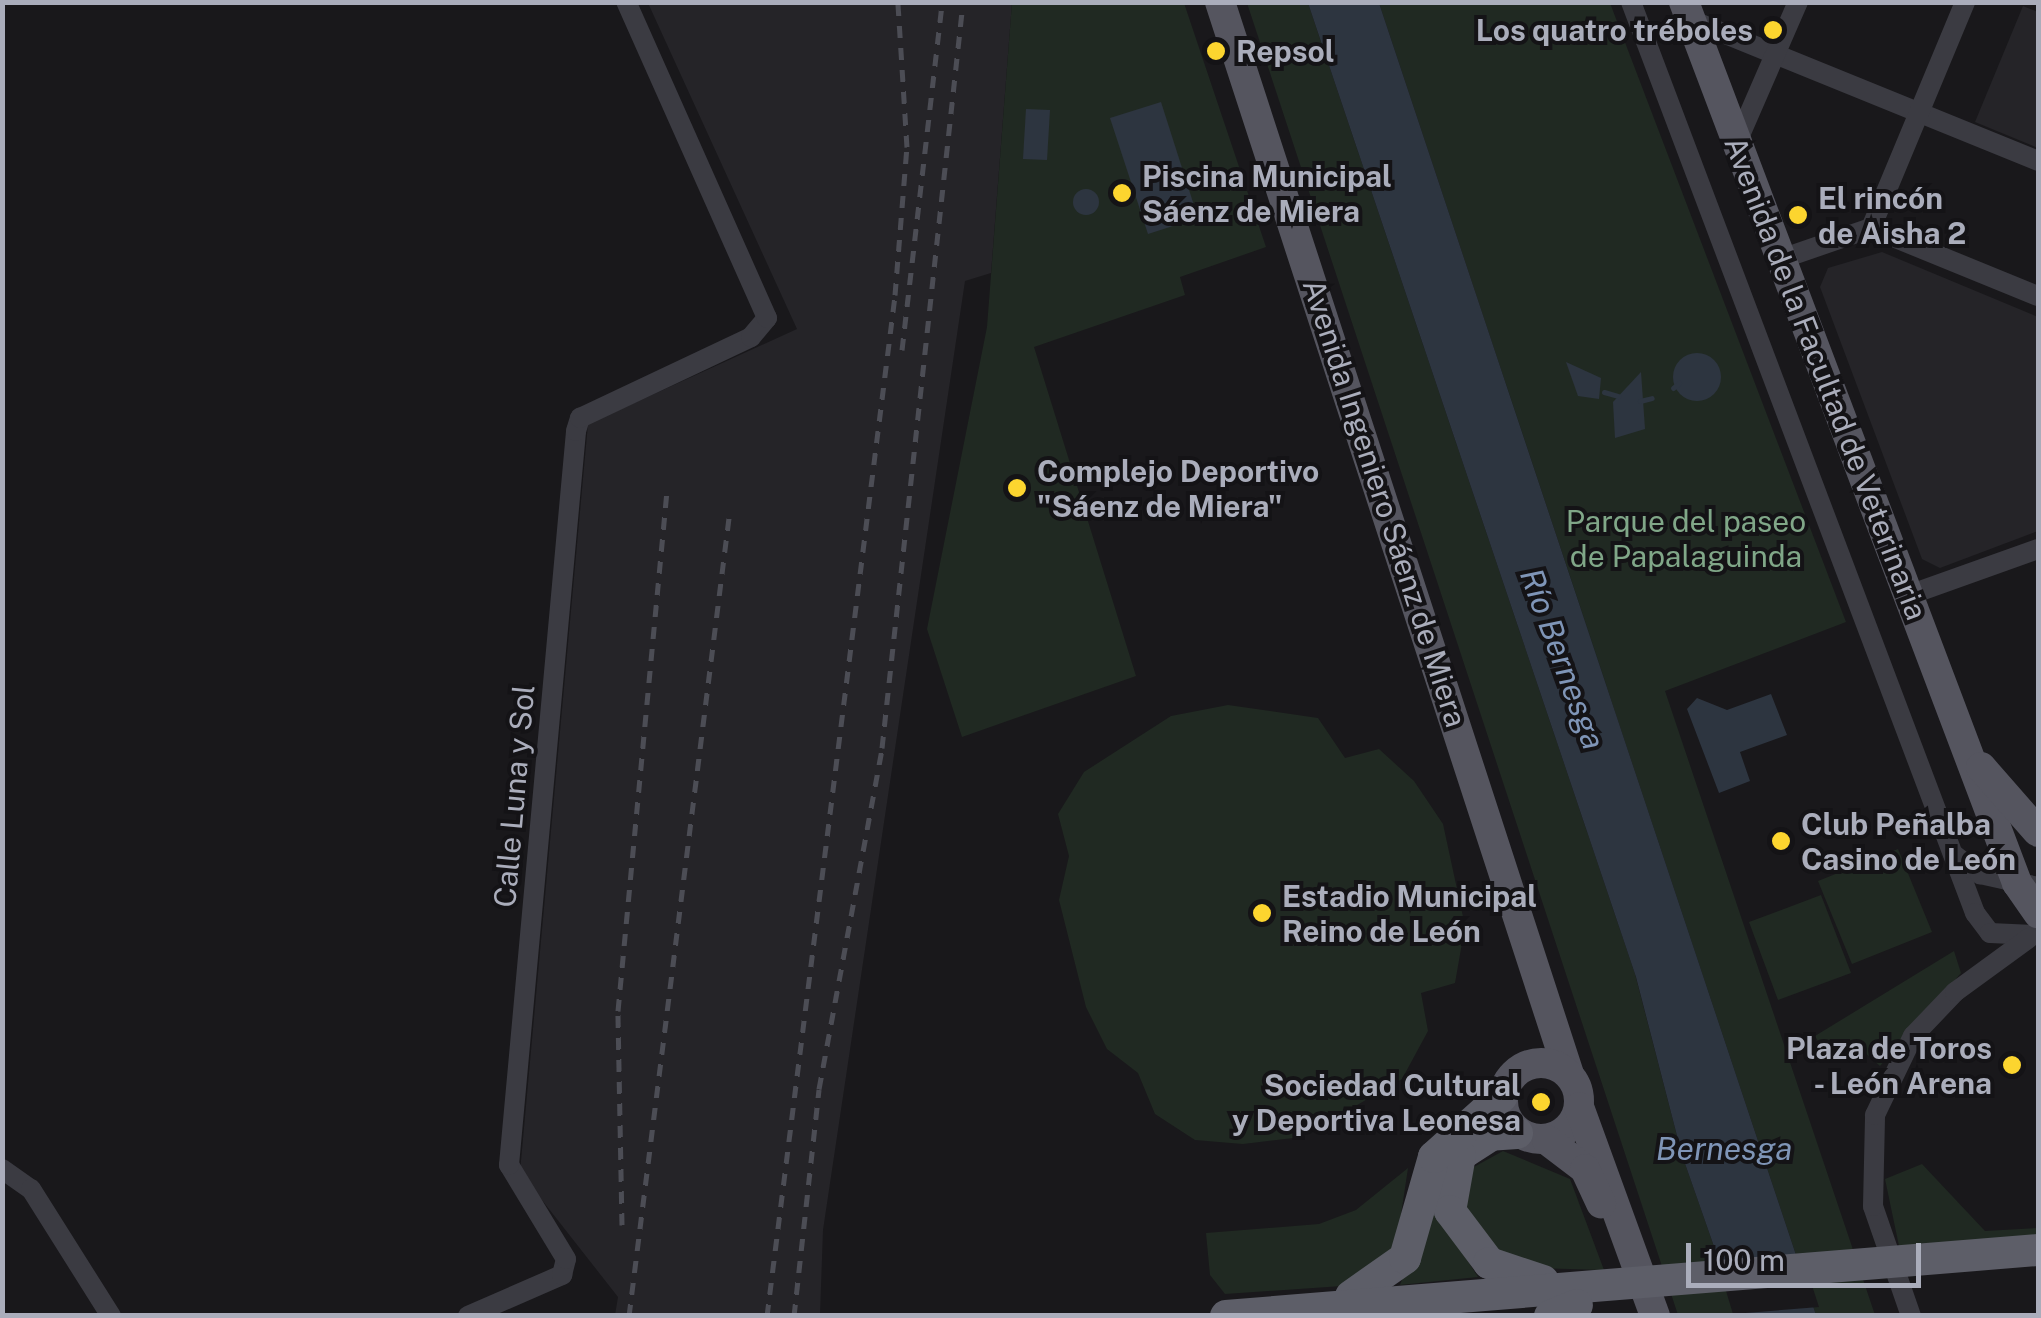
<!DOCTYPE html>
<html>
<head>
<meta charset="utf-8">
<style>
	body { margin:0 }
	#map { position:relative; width:2041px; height:1318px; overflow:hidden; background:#19181b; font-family:"Public Sans",sans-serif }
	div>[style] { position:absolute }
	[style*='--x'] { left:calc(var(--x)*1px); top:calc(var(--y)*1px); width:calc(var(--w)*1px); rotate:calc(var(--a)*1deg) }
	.built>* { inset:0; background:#252428 }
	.green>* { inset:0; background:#202922 }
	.water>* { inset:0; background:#2d3540 }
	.round { border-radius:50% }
	.pier>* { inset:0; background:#19181b }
	.stream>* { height:5px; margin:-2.5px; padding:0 2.5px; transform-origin:2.5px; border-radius:2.5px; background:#2d3540 }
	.minor>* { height:20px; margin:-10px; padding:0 10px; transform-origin:10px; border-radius:10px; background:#3b3b42 }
	.primary>* { height:30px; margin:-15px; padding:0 15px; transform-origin:15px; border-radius:15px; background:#55555f }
	.primary>.ring { margin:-15px; padding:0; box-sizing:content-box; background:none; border:30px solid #55555f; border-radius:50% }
	.trunk>* { height:32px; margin:-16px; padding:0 16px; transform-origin:16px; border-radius:16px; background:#5d5e68 }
	.rail>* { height:5px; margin-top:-2.5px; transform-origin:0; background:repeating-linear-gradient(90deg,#4c4d55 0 12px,transparent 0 22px) }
	.dots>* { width:28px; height:28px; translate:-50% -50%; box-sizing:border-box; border:5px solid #141316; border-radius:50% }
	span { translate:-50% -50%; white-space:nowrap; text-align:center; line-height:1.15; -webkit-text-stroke:8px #141316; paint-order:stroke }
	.poi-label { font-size:30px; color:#aaadbb; font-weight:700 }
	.right { translate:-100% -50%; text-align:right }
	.left { translate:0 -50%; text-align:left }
	.street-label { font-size:30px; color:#aaadbb }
	.park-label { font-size:30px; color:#80a788 }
	.water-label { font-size:32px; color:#7f95b7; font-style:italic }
	.frame { position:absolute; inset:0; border:5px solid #aaadbb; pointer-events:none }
	.scale { position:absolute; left:1686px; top:1243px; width:235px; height:45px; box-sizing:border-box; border:5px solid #aaadbb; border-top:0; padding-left:12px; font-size:30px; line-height:35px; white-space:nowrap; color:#aaadbb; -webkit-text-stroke:8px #141316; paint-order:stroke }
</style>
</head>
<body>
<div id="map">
	<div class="built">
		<div style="clip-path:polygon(648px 3px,1012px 3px,991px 273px,965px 281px,823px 1230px,820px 1315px,615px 1315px,618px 1297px,520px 1172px,588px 424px,797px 329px)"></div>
		<div style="clip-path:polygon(2023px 6px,2038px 12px,2038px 148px,1975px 122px)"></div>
		<div style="clip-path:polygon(1882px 252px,2038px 317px,2038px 531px,1940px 568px,1922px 559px,1820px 287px,1828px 268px)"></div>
	</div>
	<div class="green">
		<div style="clip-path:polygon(1012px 3px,1184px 3px,1266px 247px,1180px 277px,1185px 295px,1034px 347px,1136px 676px,962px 737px,927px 629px,987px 327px)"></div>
		<div style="clip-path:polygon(1247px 3px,1308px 3px,1635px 974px,1682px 1155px,1738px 1315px,1678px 1315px)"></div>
		<div style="clip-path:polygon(1379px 3px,1610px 3px,1846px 622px,1665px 691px,1875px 1315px,1816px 1315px)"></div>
		<div style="clip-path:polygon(1228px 705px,1318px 718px,1345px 758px,1379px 749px,1414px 781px,1443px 824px,1465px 926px,1455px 983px,1421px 993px,1428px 1031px,1402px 1079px,1302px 1137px,1243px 1144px,1195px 1140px,1155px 1114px,1138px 1073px,1107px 1049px,1086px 1007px,1059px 900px,1069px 856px,1058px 814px,1084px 772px,1171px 716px)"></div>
		<div style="clip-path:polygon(1898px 849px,1932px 932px,1852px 964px,1818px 881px)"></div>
		<div style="clip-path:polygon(1821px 895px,1851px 973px,1778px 1000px,1749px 922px)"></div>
		<div style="clip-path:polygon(1954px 951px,1961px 973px,1880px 1066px,1856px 1045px,1819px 1043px,1815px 1036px)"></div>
		<div style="clip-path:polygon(1503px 1151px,1570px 1179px,1604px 1270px,1534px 1268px,1494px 1249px,1463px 1203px,1472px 1168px)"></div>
		<div style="clip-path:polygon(1922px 1164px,1985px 1231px,2038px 1228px,2038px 1236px,1899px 1246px,1885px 1179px)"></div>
		<div style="clip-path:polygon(1408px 1168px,1397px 1241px,1386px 1259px,1342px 1286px,1225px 1294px,1210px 1275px,1206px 1233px,1319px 1224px,1356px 1210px)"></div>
		<div style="clip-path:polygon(1438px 1214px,1478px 1277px,1400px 1285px,1426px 1216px)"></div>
	</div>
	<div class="water">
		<div style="clip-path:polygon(1308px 3px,1379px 3px,1816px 1315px,1738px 1315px,1682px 1155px,1636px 977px)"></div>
		<div style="clip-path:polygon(1161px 102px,1198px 218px,1148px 234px,1110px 118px)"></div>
		<div style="clip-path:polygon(1026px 109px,1050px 110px,1047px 160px,1023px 159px)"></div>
		<div class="round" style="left:1073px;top:189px;width:26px;height:26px"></div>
		<div class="round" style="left:1673px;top:353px;width:48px;height:48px"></div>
		<div style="clip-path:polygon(1566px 362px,1601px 378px,1599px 399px,1578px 396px)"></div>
		<div style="clip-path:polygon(1641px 372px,1645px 429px,1615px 438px,1613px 402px)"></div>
		<div style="clip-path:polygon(1771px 694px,1787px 735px,1740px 752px,1750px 781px,1719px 793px,1687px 709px,1697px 698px,1727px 710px)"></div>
	</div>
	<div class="pier">
		<div style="clip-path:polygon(1717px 1261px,1806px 1267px,1819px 1307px,1733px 1314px)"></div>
	</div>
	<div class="stream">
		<div style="--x:1673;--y:388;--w:8;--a:-40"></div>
		<div style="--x:1604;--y:392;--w:15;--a:16"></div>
		<div style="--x:1640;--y:401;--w:12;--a:-14"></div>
	</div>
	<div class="minor">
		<div style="--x:1631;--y:2;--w:974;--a:69.31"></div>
		<div style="--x:1975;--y:913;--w:25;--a:53"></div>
		<div style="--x:1990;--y:933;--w:45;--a:2.5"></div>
		<div style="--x:1691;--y:20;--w:375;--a:22.1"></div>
		<div style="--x:1737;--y:142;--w:153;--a:-66.5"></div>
		<div style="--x:1871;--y:228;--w:245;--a:-67.4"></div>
		<div style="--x:1781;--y:259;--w:95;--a:-19"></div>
		<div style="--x:1871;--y:228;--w:180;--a:22.2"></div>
		<div style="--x:1909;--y:595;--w:137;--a:-19.6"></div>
		<div style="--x:1953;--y:854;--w:34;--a:37"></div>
		<div style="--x:1980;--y:874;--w:59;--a:12.6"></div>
		<div style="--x:2;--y:1169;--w:35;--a:35"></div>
		<div style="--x:31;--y:1189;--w:150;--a:57.8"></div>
		<div style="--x:468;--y:1316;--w:103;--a:-23.6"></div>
		<div style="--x:562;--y:1275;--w:16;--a:-76"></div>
		<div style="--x:566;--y:1259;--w:110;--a:-121.2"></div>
		<div style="--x:509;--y:1165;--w:737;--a:-84.78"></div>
		<div style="--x:576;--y:431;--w:14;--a:-73"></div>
		<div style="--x:580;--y:418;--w:189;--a:-25.3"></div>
		<div style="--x:751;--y:337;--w:25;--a:-50"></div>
		<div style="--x:767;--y:318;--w:346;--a:-114"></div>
		<div style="--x:1911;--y:1316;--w:116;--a:-109.1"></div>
		<div style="--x:1873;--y:1206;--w:91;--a:-88.7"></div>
		<div style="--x:1875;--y:1115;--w:88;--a:-64.3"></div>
		<div style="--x:1913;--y:1036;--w:61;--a:-46.3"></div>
		<div style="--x:1955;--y:992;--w:92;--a:-36.1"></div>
	</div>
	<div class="primary">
		<div style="--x:1220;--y:2;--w:1127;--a:71.97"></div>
		<div style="--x:1684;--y:2;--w:942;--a:69.29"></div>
		<div style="--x:2017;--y:883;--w:37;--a:55"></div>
		<div style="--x:1981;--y:767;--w:86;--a:48.8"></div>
		<div class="ring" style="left:1503px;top:1063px;width:46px;height:46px"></div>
		<div style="--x:1579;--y:1107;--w:222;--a:70"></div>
		<div style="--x:1547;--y:1140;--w:48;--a:37.3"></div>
		<div style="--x:1585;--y:1169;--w:38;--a:65"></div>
	</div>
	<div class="trunk">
		<div style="--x:1517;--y:1133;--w:26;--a:176"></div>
		<div style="--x:1491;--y:1135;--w:37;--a:147"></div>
		<div style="--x:1460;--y:1155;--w:57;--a:100.1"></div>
		<div style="--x:1450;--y:1211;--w:65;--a:53.1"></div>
		<div style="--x:1489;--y:1263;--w:57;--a:18.4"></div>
		<div style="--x:1351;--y:1296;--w:66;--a:-35.1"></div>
		<div style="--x:1405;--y:1258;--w:105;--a:-74"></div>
		<div style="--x:1434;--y:1157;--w:91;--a:-41.9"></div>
		<div style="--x:1226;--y:1316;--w:815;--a:-4.65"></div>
		<div style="--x:1550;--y:1316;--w:29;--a:-22"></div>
	</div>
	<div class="rail">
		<div style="--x:902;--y:350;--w:350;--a:-83.4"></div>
		<div style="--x:622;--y:1225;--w:214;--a:-91.1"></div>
		<div style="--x:618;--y:1011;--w:522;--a:-84.62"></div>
		<div style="--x:629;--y:1316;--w:804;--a:-82.86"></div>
		<div style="--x:767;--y:1316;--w:1029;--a:-82.85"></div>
		<div style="--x:895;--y:295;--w:148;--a:-85.4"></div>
		<div style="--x:907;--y:147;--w:145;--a:-93.6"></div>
		<div style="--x:794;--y:1316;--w:228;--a:-83.7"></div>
		<div style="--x:819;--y:1089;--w:347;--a:-79.5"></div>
		<div style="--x:882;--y:748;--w:750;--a:-83.8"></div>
	</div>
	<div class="dots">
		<div style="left:1773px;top:30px;background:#fcd52f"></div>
		<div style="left:1216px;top:51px;background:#fcd52f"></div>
		<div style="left:1122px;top:193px;background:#fcd52f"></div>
		<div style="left:1798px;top:215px;background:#fcd52f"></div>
		<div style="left:1017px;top:488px;background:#fcd52f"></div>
		<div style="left:1781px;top:841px;background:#fcd52f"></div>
		<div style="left:1262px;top:913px;background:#fcd52f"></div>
		<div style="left:2012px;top:1065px;background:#fcd52f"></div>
		<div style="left:1541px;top:1102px;background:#fcd52f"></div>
	</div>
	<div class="poi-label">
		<span class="right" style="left:1753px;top:30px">Los quatro tréboles</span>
		<span class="left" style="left:1236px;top:51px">Repsol</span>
		<span class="left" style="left:1142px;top:193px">Piscina Municipal<br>Sáenz de Miera</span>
		<span class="left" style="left:1818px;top:215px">El rincón<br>de Aisha 2</span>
		<span class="left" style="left:1037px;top:488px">Complejo Deportivo<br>"Sáenz de Miera"</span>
		<span class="left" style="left:1801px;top:841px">Club Peñalba<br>Casino de León</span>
		<span class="left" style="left:1282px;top:913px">Estadio Municipal<br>Reino de León</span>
		<span class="right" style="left:1992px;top:1065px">Plaza de Toros<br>- León Arena</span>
		<span class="right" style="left:1521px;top:1102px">Sociedad Cultural<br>y Deportiva Leonesa</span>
	</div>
	<div class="street-label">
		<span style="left:1826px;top:378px;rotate:69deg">Avenida de la Facultad de Veterinaria</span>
		<span style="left:1385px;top:503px;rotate:72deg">Avenida Ingeniero Sáenz de Miera</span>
		<span style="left:514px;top:796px;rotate:-85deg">Calle Luna y Sol</span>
	</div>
	<div class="park-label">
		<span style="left:1686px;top:538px">Parque del paseo<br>de Papalaguinda</span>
	</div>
	<div class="water-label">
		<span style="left:1562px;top:659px;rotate:70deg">Río Bernesga</span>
		<span style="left:1724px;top:1149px">Bernesga</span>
	</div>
	<div class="frame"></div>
	<div class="scale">100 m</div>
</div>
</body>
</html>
